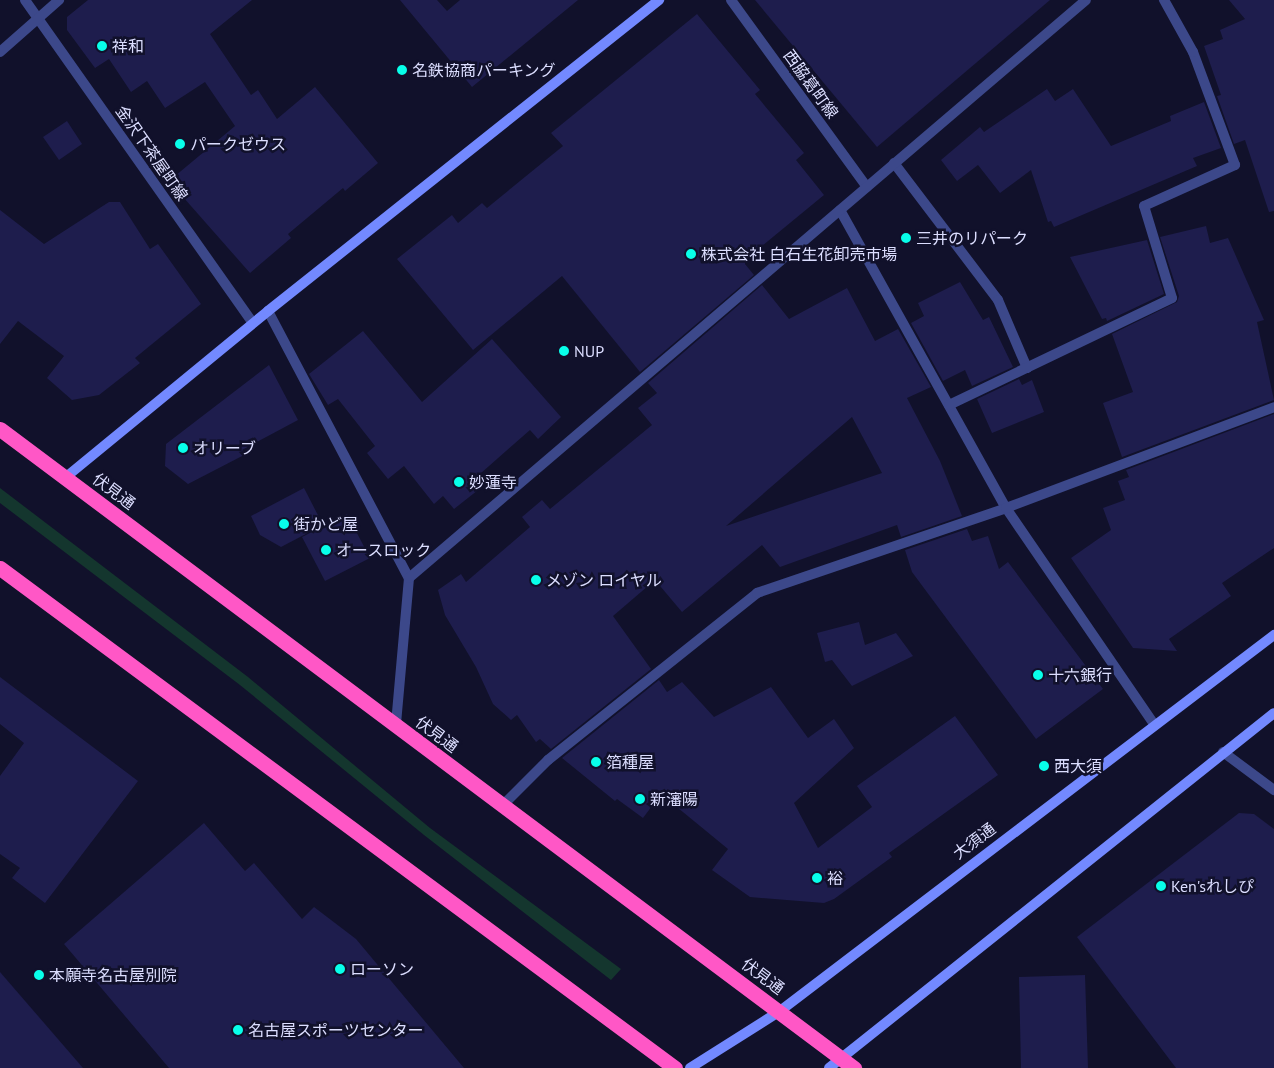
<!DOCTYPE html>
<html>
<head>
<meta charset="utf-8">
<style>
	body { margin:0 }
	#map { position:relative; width:1274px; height:1068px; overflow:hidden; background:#11112b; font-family:"PT Sans","Noto Sans JP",sans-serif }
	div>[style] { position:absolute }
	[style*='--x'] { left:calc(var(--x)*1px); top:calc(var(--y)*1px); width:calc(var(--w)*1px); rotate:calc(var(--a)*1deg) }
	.green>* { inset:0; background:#14362e }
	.building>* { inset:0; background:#1e1d4d }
	.street>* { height:10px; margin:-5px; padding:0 5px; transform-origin:5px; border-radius:5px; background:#3c488a }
	.secondary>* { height:10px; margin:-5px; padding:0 5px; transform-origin:5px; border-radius:5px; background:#7389ff }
	.highway>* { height:15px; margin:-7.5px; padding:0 7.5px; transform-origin:7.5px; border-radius:7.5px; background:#ff57c6 }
	.dots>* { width:14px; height:14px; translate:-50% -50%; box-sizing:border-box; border:2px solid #11112b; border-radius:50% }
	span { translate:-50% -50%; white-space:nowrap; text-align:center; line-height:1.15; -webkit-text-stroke:5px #11112b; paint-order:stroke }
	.poi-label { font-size:16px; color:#dcdeff }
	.left { translate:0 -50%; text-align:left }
	.street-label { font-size:16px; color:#dcdeff }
</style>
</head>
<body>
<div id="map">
	<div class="green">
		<div style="clip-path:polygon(0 488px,248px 677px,430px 828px,621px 969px,611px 980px,424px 835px,240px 685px,0 503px)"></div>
	</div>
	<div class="building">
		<div style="clip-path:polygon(88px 0,252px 0,210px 34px,251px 95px,258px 90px,277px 119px,315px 87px,378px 163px,345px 191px,343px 188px,288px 234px,291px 238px,250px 273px,176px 189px,182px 184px,175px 176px,235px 126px,205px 82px,165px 108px,147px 81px,131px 92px,109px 59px,95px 68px,67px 30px,67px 17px)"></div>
		<div style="clip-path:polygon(400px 0,437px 0,447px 11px,460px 0,578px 0,472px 87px)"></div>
		<div style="clip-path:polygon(755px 0,1050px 0,877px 147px)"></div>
		<div style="clip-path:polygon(1229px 0,1274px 0,1274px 211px,1269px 212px,1245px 140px,1234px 144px,1217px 96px,1221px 95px,1204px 46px,1223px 39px,1220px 30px,1245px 19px)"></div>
		<div style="clip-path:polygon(697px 14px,760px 90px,755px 94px,804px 153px,796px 160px,824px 195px,751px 255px,745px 264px,754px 275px,640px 372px,562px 276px,473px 350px,397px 259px,452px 215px,458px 223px,482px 203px,487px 208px,563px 146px,551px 133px)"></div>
		<div style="clip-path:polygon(1047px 89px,1055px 101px,1073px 89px,1111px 146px,1171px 121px,1170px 116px,1204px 102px,1221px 148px,1193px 158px,1197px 166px,1054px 227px,1051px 221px,1048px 222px,1031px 170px,1000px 193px,978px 165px,957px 181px,941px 160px,980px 127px,984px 132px)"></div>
		<div style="clip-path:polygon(67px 121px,82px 144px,59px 160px,43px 137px)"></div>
		<div style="clip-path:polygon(109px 202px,120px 202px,150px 249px,158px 244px,201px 304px,135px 358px,140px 363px,99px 395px,72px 400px,47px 378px,64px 356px,18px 321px,0 344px,0 210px,44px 244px)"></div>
		<div style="clip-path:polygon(1206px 226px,1210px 243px,1228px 238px,1264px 320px,1257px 322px,1274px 400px,1122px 457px,1103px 403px,1133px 392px,1112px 334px,1177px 302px,1179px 296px,1160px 237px)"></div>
		<div style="clip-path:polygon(1147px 240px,1164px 294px,1107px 321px,1106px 318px,1102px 319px,1070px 257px)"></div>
		<div style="clip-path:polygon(960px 282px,983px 320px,989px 317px,1013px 367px,972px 386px,965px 370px,943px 381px,911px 323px,924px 316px,918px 303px)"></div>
		<div style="clip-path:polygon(evenodd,762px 285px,789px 319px,847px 288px,875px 341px,898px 329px,931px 387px,907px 398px,940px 461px,962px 516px,901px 537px,897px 525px,780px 567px,762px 545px,682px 612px,655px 580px,613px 616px,651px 669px,551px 749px,540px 739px,536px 742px,517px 715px,511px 720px,493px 704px,476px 667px,445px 615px,438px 590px,461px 574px,466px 582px,530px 527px,522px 517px,542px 500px,550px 509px,652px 425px,638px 408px,657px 393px,648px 383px,762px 285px,852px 417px,882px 473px,726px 526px,852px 417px)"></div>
		<div style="clip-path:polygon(363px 331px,422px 402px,492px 339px,561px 417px,538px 439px,530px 430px,480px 474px,487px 483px,454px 509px,443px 496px,434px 504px,404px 466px,388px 479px,367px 453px,375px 446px,338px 399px,328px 405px,309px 374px)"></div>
		<div style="clip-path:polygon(269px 365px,298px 420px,242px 450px,246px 454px,188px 484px,165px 466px,166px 444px)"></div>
		<div style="clip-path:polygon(1019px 379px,1022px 385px,1032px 380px,1044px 412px,992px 433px,977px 399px)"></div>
		<div style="clip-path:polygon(1274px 414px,1274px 548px,1222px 583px,1231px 596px,1169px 639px,1177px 651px,1133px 648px,1071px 558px,1111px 530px,1103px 508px,1125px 500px,1118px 481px,1129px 477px,1126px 470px)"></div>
		<div style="clip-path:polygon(304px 488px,323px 525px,281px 547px,260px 535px,251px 516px)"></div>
		<div style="clip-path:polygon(347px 514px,370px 558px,325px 581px,302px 537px)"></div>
		<div style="clip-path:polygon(967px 529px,972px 541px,988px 536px,999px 569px,1008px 562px,1103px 689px,1036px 739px,912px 572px,905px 550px)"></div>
		<div style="clip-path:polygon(859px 622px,865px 645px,896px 633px,913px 656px,852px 686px,832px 660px,825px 662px,817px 633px)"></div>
		<div style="clip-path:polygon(0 677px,138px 781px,45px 903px,12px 878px,20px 868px,0 854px,0 776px,24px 743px,0 724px)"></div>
		<div style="clip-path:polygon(659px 680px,667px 692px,682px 682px,714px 717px,771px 687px,808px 738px,834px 719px,854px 748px,794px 803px,818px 848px,872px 807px,857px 786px,955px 716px,998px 775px,889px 853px,892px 857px,834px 899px,824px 903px,750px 897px,712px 870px,728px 849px,661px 794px,643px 818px,617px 799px,615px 801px,562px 758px)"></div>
		<div style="clip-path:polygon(1239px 813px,1254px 814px,1274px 829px,1274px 1068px,1176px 1068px,1077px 937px)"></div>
		<div style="clip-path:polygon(204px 823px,245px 871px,254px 863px,302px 919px,314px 907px,356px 939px,464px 1068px,169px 1068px,64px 944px)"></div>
		<div style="clip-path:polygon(0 972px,83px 1068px,0 1068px)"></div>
		<div style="clip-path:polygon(1085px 975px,1088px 1068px,1021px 1068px,1019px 977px)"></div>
	</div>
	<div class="street">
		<div style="--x:25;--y:0;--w:395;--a:54.8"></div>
		<div style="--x:731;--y:0;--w:231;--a:54"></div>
		<div style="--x:0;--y:52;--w:79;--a:-41.4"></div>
		<div style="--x:894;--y:163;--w:172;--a:52.8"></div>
		<div style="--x:998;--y:300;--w:74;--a:66.9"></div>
		<div style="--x:840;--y:210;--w:341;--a:60.9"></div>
		<div style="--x:1006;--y:508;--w:260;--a:55.6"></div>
		<div style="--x:268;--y:311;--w:302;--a:62.2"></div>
		<div style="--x:409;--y:578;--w:148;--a:95.1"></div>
		<div style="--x:949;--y:405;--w:247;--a:-25.6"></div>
		<div style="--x:1172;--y:298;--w:96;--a:-106.9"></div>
		<div style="--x:1144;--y:206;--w:100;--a:-24.3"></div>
		<div style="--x:1235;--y:165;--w:121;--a:-110.4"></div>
		<div style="--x:1193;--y:52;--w:60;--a:-119.1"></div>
		<div style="--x:409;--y:578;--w:890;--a:-40.49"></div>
		<div style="--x:1223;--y:752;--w:64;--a:36.7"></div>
		<div style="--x:503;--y:805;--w:64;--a:-45"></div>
		<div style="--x:548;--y:760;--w:268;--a:-38.6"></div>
		<div style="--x:757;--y:593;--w:263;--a:-18.8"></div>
		<div style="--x:1006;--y:508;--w:286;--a:-20.6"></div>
	</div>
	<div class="secondary">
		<div style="--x:66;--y:477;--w:261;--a:-39.4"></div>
		<div style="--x:268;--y:311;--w:500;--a:-38.5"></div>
		<div style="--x:690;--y:1068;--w:107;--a:-32.3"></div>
		<div style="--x:780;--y:1011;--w:621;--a:-37.28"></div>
		<div style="--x:829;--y:1068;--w:569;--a:-38.58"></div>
	</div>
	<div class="highway">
		<div style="--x:0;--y:429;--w:1067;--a:36.81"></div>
		<div style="--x:0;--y:568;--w:840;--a:36.53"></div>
	</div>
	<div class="dots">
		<div style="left:102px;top:46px;background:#08ffea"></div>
		<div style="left:402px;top:70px;background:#08ffea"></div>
		<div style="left:180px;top:144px;background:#08ffea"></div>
		<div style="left:906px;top:238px;background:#08ffea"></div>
		<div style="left:691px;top:254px;background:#08ffea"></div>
		<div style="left:564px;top:351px;background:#08ffea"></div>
		<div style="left:183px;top:448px;background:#08ffea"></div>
		<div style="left:459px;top:482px;background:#08ffea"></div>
		<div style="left:284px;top:524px;background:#08ffea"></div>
		<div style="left:326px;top:550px;background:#08ffea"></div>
		<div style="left:536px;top:580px;background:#08ffea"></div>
		<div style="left:1038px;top:675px;background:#08ffea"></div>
		<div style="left:596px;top:762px;background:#08ffea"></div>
		<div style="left:1044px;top:766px;background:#08ffea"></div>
		<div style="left:640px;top:799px;background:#08ffea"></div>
		<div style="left:817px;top:878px;background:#08ffea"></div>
		<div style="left:1161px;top:886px;background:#08ffea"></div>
		<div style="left:340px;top:969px;background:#08ffea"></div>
		<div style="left:39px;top:975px;background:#08ffea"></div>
		<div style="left:238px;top:1030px;background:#08ffea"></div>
	</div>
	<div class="poi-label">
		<span class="left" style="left:112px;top:46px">祥和</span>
		<span class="left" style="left:412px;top:70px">名鉄協商パーキング</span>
		<span class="left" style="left:190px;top:144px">パークゼウス</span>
		<span class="left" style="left:916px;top:238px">三井のリパーク</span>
		<span class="left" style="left:701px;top:254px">株式会社 白石生花卸売市場</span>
		<span class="left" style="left:574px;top:351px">NUP</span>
		<span class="left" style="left:193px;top:448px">オリーブ</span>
		<span class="left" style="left:469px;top:482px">妙蓮寺</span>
		<span class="left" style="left:294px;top:524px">街かど屋</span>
		<span class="left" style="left:336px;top:550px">オースロック</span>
		<span class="left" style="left:546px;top:580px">メゾン ロイヤル</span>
		<span class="left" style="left:1048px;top:675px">十六銀行</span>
		<span class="left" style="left:606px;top:762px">箔種屋</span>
		<span class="left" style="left:1054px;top:766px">西大須</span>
		<span class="left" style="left:650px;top:799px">新瀋陽</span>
		<span class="left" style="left:827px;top:878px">裕</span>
		<span class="left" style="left:1171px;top:886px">Ken'sれしぴ</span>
		<span class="left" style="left:350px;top:969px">ローソン</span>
		<span class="left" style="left:49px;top:975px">本願寺名古屋別院</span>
		<span class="left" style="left:248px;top:1030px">名古屋スポーツセンター</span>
	</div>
	<div class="street-label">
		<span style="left:811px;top:84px;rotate:54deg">西脇葛町線</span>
		<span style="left:152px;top:153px;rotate:55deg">金沢下茶屋町線</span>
		<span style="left:114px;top:491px;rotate:37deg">伏見通</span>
		<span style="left:437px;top:734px;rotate:37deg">伏見通</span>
		<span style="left:974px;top:841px;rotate:-37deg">大須通</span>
		<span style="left:763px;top:976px;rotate:37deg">伏見通</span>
	</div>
</div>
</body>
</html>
